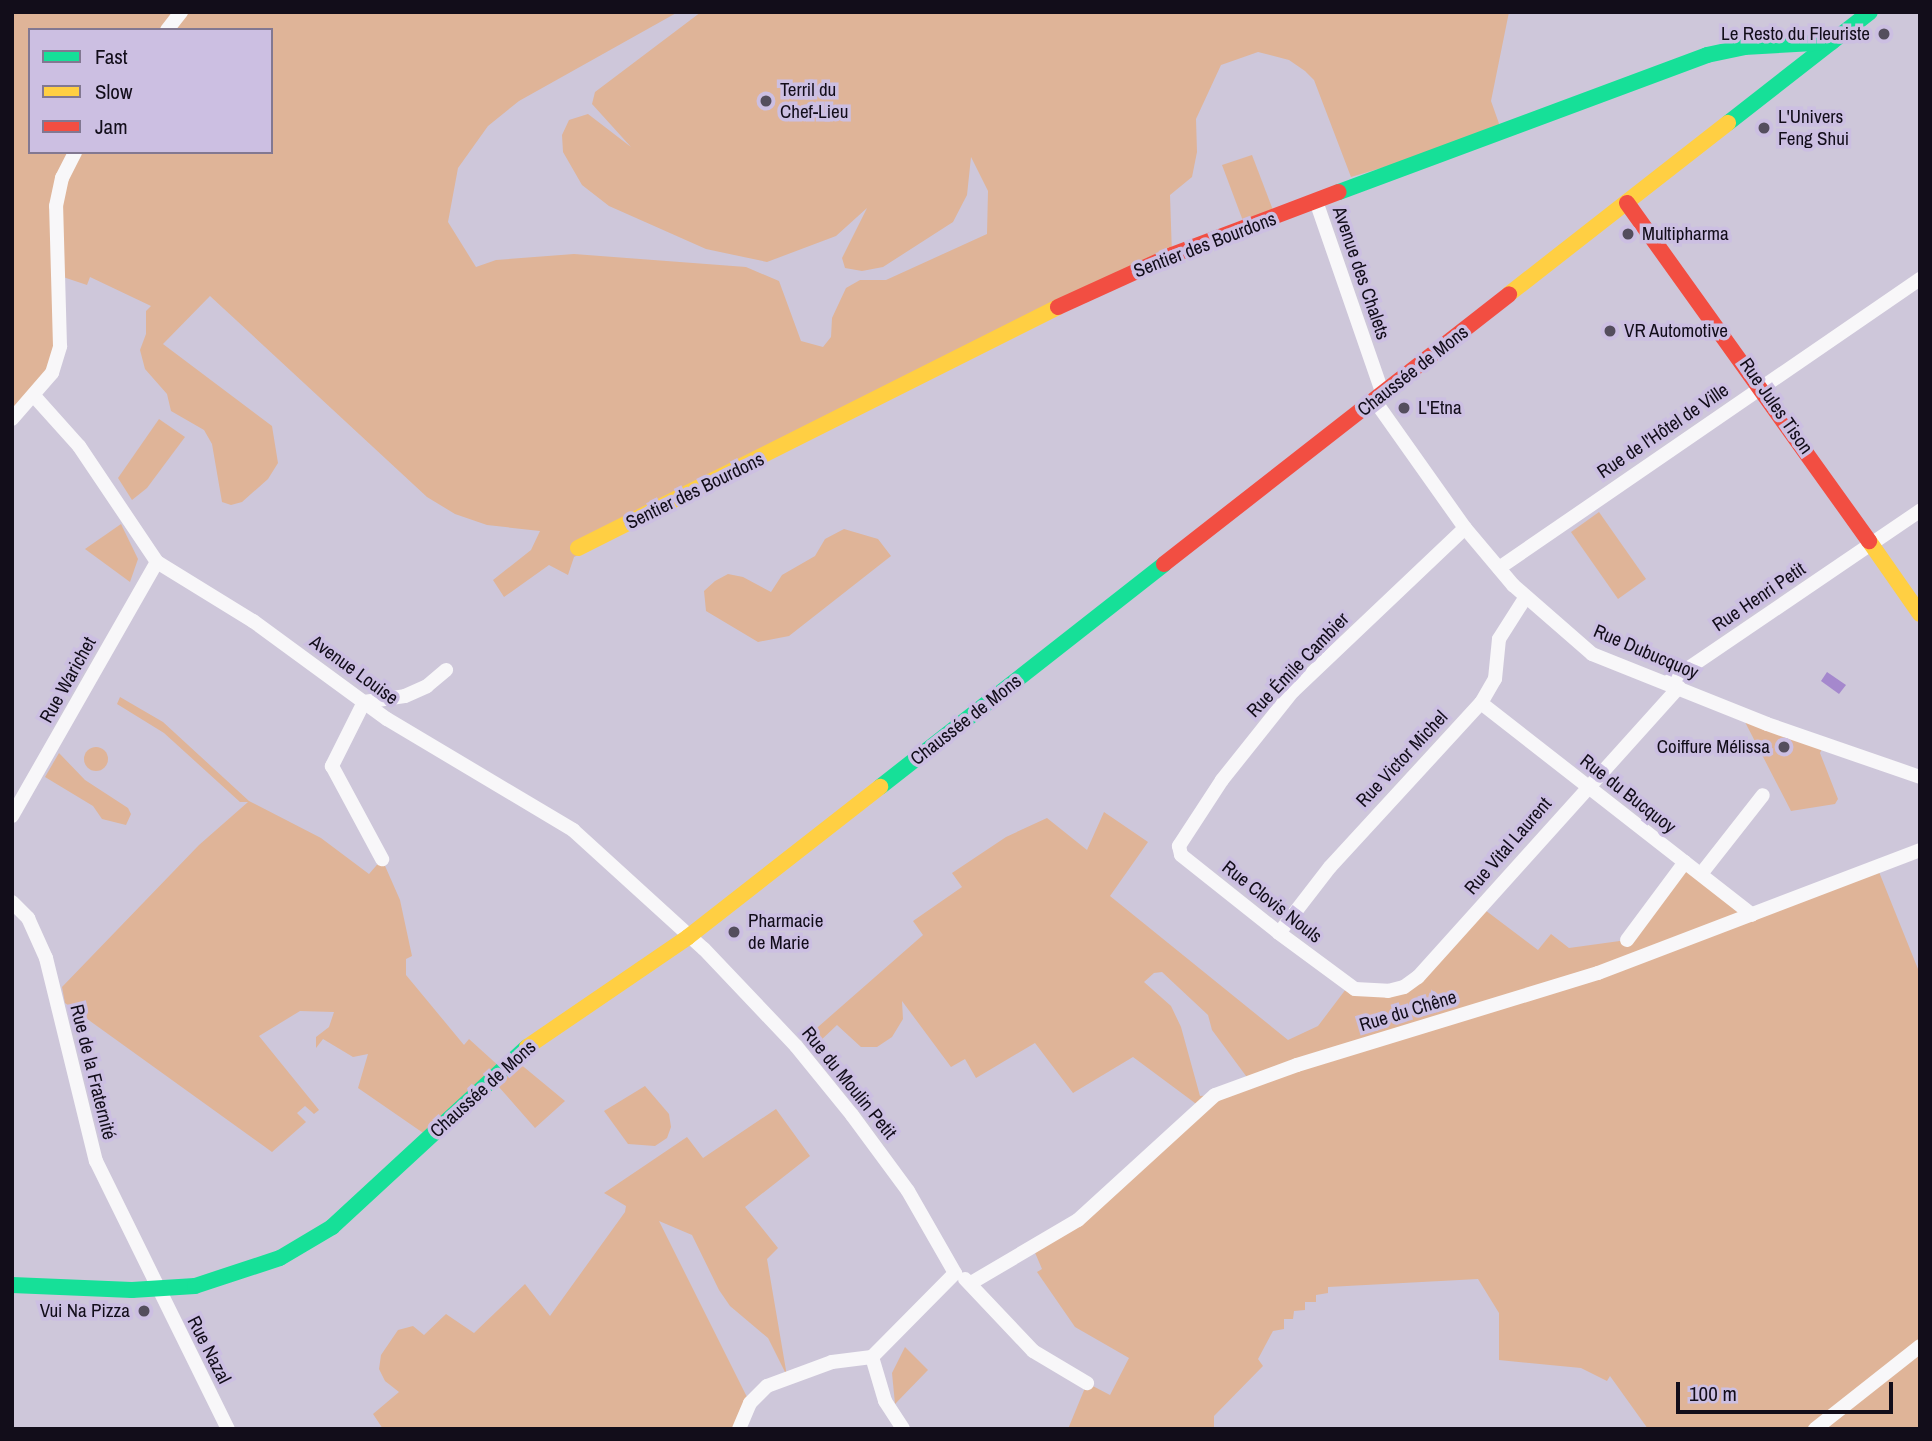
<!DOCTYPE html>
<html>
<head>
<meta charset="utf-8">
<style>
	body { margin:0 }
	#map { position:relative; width:1932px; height:1441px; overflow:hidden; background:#cec7da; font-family:"Archivo Narrow",sans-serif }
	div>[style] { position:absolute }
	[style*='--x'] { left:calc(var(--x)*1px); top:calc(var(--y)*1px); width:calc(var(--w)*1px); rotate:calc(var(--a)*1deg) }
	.green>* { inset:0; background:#dfb498 }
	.round { border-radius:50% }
	.water>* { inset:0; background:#a588cd }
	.street>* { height:14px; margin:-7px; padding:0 7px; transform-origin:7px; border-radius:7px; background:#f8f7f9 }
	.fast>* { height:16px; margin:-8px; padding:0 8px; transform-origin:8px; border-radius:8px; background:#16e098 }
	.slow>* { height:16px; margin:-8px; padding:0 8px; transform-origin:8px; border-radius:8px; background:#ffcf43 }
	.jam>* { height:16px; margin:-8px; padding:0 8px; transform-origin:8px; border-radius:8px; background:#f24e42 }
	.dots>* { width:19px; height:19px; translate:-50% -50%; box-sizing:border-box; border:4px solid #ccbfe2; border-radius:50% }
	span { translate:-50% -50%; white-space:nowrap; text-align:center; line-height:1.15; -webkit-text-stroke:7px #ccbfe2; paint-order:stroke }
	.poi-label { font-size:19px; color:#120d1a }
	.right { translate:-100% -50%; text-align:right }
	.left { translate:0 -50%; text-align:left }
	.street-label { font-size:19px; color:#120d1a }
	.frame { position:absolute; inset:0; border:14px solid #120d1a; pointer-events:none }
	.legend { position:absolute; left:28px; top:28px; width:245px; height:126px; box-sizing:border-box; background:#ccbfe2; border:2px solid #827892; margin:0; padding:9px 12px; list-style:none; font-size:21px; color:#120d1a }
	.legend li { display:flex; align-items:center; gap:14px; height:35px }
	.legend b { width:35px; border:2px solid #827892 }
	.scale { position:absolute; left:1676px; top:1382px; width:217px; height:32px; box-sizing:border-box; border:4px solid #120d1a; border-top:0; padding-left:9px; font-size:21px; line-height:24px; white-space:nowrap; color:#120d1a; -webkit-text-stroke:5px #ccbfe2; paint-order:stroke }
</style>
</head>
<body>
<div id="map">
	<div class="green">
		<div style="clip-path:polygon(evenodd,12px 12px,678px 12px,519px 101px,488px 126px,458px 168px,448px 222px,476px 267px,496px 260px,574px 254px,746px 267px,779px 281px,801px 341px,823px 347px,831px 337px,832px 318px,846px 288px,860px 280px,886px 280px,987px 234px,988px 191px,971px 157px,967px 195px,953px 222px,883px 267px,862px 271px,845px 268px,842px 258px,867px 208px,836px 236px,767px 262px,706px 249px,609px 206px,582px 185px,563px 152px,562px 135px,569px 120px,588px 114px,631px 147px,592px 104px,595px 92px,701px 12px,1509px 12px,1491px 101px,1502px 132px,1351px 177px,1314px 80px,1305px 71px,1289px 60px,1258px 52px,1221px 65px,1196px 119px,1197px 152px,1192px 177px,1170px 195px,1172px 255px,574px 557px,568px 575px,549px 565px,504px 597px,493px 580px,531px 550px,540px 531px,487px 525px,455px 514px,427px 497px,210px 296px,163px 344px,272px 426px,278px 463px,268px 479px,242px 502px,231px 505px,222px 502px,212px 444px,204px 430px,171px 411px,167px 394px,145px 369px,140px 350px,146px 334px,146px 311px,151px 306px,90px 277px,87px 285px,60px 276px,54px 368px,12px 419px,12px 12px,30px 30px,271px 30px,271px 152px,30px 152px,30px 30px)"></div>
		<div style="clip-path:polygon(1252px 155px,1276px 218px,1246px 229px,1222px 165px)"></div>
		<div style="clip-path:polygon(159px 419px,185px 437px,147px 488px,132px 500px,118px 478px)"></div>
		<div style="clip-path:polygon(1599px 512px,1646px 579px,1618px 599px,1571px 532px)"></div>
		<div style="clip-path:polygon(121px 524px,138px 559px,130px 582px,85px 549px)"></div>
		<div style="clip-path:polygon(844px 529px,878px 539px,891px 556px,789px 636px,758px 642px,706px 611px,704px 591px,715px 581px,728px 574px,743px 577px,771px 592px,782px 575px,815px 556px,825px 539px)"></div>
		<div style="clip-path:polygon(120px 697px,163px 722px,249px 801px,321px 838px,369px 874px,382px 859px,400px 900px,412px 956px,406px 959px,406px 975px,464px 1045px,469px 1039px,501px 1068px,513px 1058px,565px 1101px,535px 1128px,491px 1078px,429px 1137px,358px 1088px,368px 1054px,353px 1057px,323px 1039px,316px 1048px,316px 1037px,329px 1027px,334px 1012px,300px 1011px,259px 1036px,319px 1110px,314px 1114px,305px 1106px,297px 1113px,306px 1122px,272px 1152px,65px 1003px,62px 987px,199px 845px,248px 802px,240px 802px,164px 733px,117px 704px)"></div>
		<div style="clip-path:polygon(1745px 722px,1824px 745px,1820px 753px,1838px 799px,1835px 804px,1791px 811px)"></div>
		<div class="round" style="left:84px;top:747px;width:24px;height:24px"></div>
		<div style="clip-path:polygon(59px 753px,85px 780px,128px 808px,131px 814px,126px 825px,102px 819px,93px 806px,45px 777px)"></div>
		<div style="clip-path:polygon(evenodd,1104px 812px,1148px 842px,1110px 896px,1288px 1040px,1318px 1026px,1349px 985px,1397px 989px,1481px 907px,1538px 950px,1551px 934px,1569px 948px,1627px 940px,1685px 862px,1752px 915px,1877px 867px,1920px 974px,1920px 1429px,1648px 1429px,1610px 1376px,1607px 1381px,1581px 1368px,1499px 1360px,1499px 1313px,1478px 1279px,1328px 1287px,1328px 1293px,1316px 1295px,1316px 1302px,1305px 1302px,1305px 1310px,1294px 1311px,1293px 1319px,1284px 1319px,1284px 1329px,1273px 1331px,1258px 1359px,1263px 1366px,1214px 1416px,1214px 1429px,1068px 1429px,1087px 1383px,1110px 1395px,1129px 1358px,1075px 1327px,1037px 1272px,1042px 1269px,1033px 1248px,1057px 1234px,1199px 1106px,1133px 1057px,1073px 1093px,1035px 1043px,976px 1078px,965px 1059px,951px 1067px,902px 1001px,903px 1019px,892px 1037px,877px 1047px,861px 1047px,837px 1025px,818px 1043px,810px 1034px,923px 935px,913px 921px,962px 887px,952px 873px,1006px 837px,1047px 818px,1087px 850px,1104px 812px,1162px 972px,1208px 1015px,1212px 1030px,1249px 1080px,1215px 1095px,1200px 1096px,1181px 1027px,1171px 1006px,1144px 982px,1154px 973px,1162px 972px)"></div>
		<div style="clip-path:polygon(645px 1086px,669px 1114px,671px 1127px,667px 1138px,655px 1146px,628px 1144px,604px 1111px)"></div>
		<div style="clip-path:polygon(776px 1109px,810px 1156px,745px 1207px,778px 1248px,767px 1259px,787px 1376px,768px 1338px,730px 1306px,719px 1290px,692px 1235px,659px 1221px,750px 1403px,739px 1429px,383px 1429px,373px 1414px,399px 1392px,385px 1381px,379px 1369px,381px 1355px,398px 1330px,413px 1326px,424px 1335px,446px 1314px,474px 1333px,525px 1284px,550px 1316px,625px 1212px,626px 1206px,604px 1193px,687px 1137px,703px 1158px)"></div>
		<div style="clip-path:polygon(905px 1347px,928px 1370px,895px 1404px,892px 1373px)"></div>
	</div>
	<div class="water">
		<div style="clip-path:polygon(1827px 672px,1846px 685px,1839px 694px,1821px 681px)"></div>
	</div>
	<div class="street">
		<div style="--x:167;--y:30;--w:23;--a:-52"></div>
		<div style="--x:1317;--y:204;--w:202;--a:70.9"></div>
		<div style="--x:35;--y:397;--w:66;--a:48.1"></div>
		<div style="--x:79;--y:446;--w:140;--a:56.1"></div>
		<div style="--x:157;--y:562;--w:113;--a:31.6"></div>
		<div style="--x:253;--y:621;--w:166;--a:36.2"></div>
		<div style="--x:387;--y:719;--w:217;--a:30.8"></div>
		<div style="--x:573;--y:830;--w:177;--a:42.3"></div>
		<div style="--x:704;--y:949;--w:134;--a:46.5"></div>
		<div style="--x:796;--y:1046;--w:89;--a:50.9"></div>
		<div style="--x:852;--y:1115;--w:94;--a:53.6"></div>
		<div style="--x:908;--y:1191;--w:95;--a:60.2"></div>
		<div style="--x:1375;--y:401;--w:156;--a:54.7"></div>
		<div style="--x:1465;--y:528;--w:75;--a:49.9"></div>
		<div style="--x:1513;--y:585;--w:105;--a:41.1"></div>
		<div style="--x:1592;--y:654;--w:188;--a:21.8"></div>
		<div style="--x:1767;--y:724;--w:162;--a:19.1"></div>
		<div style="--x:12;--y:419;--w:61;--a:-49"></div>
		<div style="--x:52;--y:373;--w:28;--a:-73"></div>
		<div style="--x:60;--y:346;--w:140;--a:-91.6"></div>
		<div style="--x:56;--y:206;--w:29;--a:-78"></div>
		<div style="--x:62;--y:178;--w:29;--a:-63"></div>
		<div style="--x:1465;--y:528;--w:237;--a:136.5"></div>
		<div style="--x:1293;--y:691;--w:114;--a:128.6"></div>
		<div style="--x:1222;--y:780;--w:79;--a:123.1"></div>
		<div style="--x:1179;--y:846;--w:9;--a:77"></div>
		<div style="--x:1181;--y:855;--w:125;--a:38.5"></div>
		<div style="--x:1279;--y:933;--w:94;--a:36.4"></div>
		<div style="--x:1355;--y:989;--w:33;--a:3"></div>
		<div style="--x:1388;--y:991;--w:16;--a:-14"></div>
		<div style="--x:1404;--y:987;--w:17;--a:-36"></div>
		<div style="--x:1418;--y:977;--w:390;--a:-48"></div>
		<div style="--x:1499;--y:568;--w:511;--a:-34.47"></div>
		<div style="--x:1668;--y:682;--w:305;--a:-34.2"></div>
		<div style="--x:364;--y:702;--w:72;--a:116.6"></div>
		<div style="--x:332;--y:766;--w:106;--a:61.7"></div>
		<div style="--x:364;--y:702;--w:41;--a:-8.3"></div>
		<div style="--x:405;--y:696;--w:24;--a:-24"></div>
		<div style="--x:427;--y:686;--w:25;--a:-40"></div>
		<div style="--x:1481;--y:703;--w:344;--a:38"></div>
		<div style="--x:12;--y:816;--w:292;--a:-60.3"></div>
		<div style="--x:1701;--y:874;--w:100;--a:-51.9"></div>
		<div style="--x:12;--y:902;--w:23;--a:45"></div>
		<div style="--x:28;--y:918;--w:44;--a:65.8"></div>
		<div style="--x:46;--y:958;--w:209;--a:76.2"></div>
		<div style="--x:96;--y:1161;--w:299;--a:63.8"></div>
		<div style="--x:1279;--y:933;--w:83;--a:-52.3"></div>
		<div style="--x:1330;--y:867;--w:223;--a:-47.4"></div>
		<div style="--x:1481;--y:703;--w:28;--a:-60"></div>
		<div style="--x:1495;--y:679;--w:40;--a:-84.3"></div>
		<div style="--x:1499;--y:639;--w:49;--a:-57.6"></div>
		<div style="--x:1627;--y:940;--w:97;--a:-53.4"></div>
		<div style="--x:965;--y:1279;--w:99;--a:46.6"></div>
		<div style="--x:1033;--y:1351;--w:63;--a:30.7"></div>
		<div style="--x:971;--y:1283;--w:124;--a:-30.5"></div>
		<div style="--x:1078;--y:1220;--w:185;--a:-42.4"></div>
		<div style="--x:1215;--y:1095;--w:87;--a:-20.1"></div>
		<div style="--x:1297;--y:1065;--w:315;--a:-17"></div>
		<div style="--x:1598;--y:973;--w:345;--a:-20.9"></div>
		<div style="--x:872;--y:1357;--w:118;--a:-45.3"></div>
		<div style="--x:872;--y:1357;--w:46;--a:73.5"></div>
		<div style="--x:885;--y:1401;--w:33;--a:57"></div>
		<div style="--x:739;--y:1429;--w:28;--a:-67"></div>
		<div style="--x:750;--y:1403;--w:24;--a:-45"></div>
		<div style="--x:767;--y:1386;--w:69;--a:-20.3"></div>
		<div style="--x:832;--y:1362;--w:40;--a:-7.1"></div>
		<div style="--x:1815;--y:1429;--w:134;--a:-38.3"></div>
	</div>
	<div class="fast">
		<div style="--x:1728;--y:123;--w:180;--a:-38"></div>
		<div style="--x:1339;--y:192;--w:393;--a:-20.4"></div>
		<div style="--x:1707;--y:55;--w:38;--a:-12"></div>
		<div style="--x:1744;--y:47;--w:88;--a:-3.3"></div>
		<div style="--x:880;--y:787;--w:361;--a:-38.1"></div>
		<div style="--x:12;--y:1285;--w:120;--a:2.4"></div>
		<div style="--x:132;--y:1290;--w:63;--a:-3.6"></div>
		<div style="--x:195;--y:1286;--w:89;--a:-18.2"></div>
		<div style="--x:280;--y:1258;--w:61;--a:-30.8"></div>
		<div style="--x:332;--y:1227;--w:265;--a:-42.7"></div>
	</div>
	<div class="slow">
		<div style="--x:1509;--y:294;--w:278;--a:-38"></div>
		<div style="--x:1869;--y:541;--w:89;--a:55.1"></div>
		<div style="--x:578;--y:548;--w:537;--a:-26.66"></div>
		<div style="--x:527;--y:1047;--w:195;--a:-34.3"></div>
		<div style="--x:688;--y:937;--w:244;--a:-38"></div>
	</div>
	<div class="jam">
		<div style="--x:1627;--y:203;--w:416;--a:54.4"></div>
		<div style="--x:1058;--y:307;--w:125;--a:-24.5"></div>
		<div style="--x:1172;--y:255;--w:178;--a:-20.7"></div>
		<div style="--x:1164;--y:564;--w:438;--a:-38"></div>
	</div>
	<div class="dots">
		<div style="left:1884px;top:34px;background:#544e5d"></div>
		<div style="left:766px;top:101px;background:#544e5d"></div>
		<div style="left:1764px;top:128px;background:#544e5d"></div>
		<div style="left:1628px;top:234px;background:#544e5d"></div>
		<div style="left:1610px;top:331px;background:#544e5d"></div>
		<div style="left:1404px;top:408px;background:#544e5d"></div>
		<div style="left:1784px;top:747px;background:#544e5d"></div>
		<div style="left:734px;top:932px;background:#544e5d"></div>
		<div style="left:144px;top:1311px;background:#544e5d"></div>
	</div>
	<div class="poi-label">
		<span class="right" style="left:1870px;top:34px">Le Resto du Fleuriste</span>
		<span class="left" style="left:780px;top:101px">Terril du<br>Chef-Lieu</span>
		<span class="left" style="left:1778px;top:128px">L'Univers<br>Feng Shui</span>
		<span class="left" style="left:1642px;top:234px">Multipharma</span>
		<span class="left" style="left:1624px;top:331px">VR Automotive</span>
		<span class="left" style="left:1418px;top:408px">L'Etna</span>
		<span class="right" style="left:1770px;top:747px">Coiffure Mélissa</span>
		<span class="left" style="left:748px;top:932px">Pharmacie<br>de Marie</span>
		<span class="right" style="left:130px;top:1311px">Vui Na Pizza</span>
	</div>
	<div class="street-label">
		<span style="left:1205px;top:245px;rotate:-21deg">Sentier des Bourdons</span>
		<span style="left:1361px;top:273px;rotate:71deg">Avenue des Chalets</span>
		<span style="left:1413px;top:371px;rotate:-38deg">Chaussée de Mons</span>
		<span style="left:1776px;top:406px;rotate:55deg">Rue Jules Tison</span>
		<span style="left:1663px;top:431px;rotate:-34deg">Rue de l'Hôtel de Ville</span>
		<span style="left:695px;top:491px;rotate:-26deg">Sentier des Bourdons</span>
		<span style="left:1759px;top:597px;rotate:-34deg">Rue Henri Petit</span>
		<span style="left:1646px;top:652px;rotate:23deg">Rue Dubucquoy</span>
		<span style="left:1298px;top:665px;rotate:-46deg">Rue Émile Cambier</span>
		<span style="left:354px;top:670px;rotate:36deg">Avenue Louise</span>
		<span style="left:68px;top:680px;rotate:-61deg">Rue Warichet</span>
		<span style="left:966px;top:720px;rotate:-38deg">Chaussée de Mons</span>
		<span style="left:1402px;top:759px;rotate:-47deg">Rue Victor Michel</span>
		<span style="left:1628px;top:794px;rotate:38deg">Rue du Bucquoy</span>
		<span style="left:1508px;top:846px;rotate:-49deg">Rue Vital Laurent</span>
		<span style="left:1272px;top:902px;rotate:38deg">Rue Clovis Nouls</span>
		<span style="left:1408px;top:1011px;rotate:-17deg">Rue du Chêne</span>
		<span style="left:93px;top:1072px;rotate:76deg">Rue de la Fraternité</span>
		<span style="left:849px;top:1083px;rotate:51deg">Rue du Moulin Petit</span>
		<span style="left:483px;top:1089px;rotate:-42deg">Chaussée de Mons</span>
		<span style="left:209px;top:1350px;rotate:63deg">Rue Nazal</span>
	</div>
	<div class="frame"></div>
	<ul class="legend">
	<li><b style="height:9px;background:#16e098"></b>Fast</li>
	<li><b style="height:9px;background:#ffcf43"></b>Slow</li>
	<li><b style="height:9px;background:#f24e42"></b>Jam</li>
	</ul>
	<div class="scale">100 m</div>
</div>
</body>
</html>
